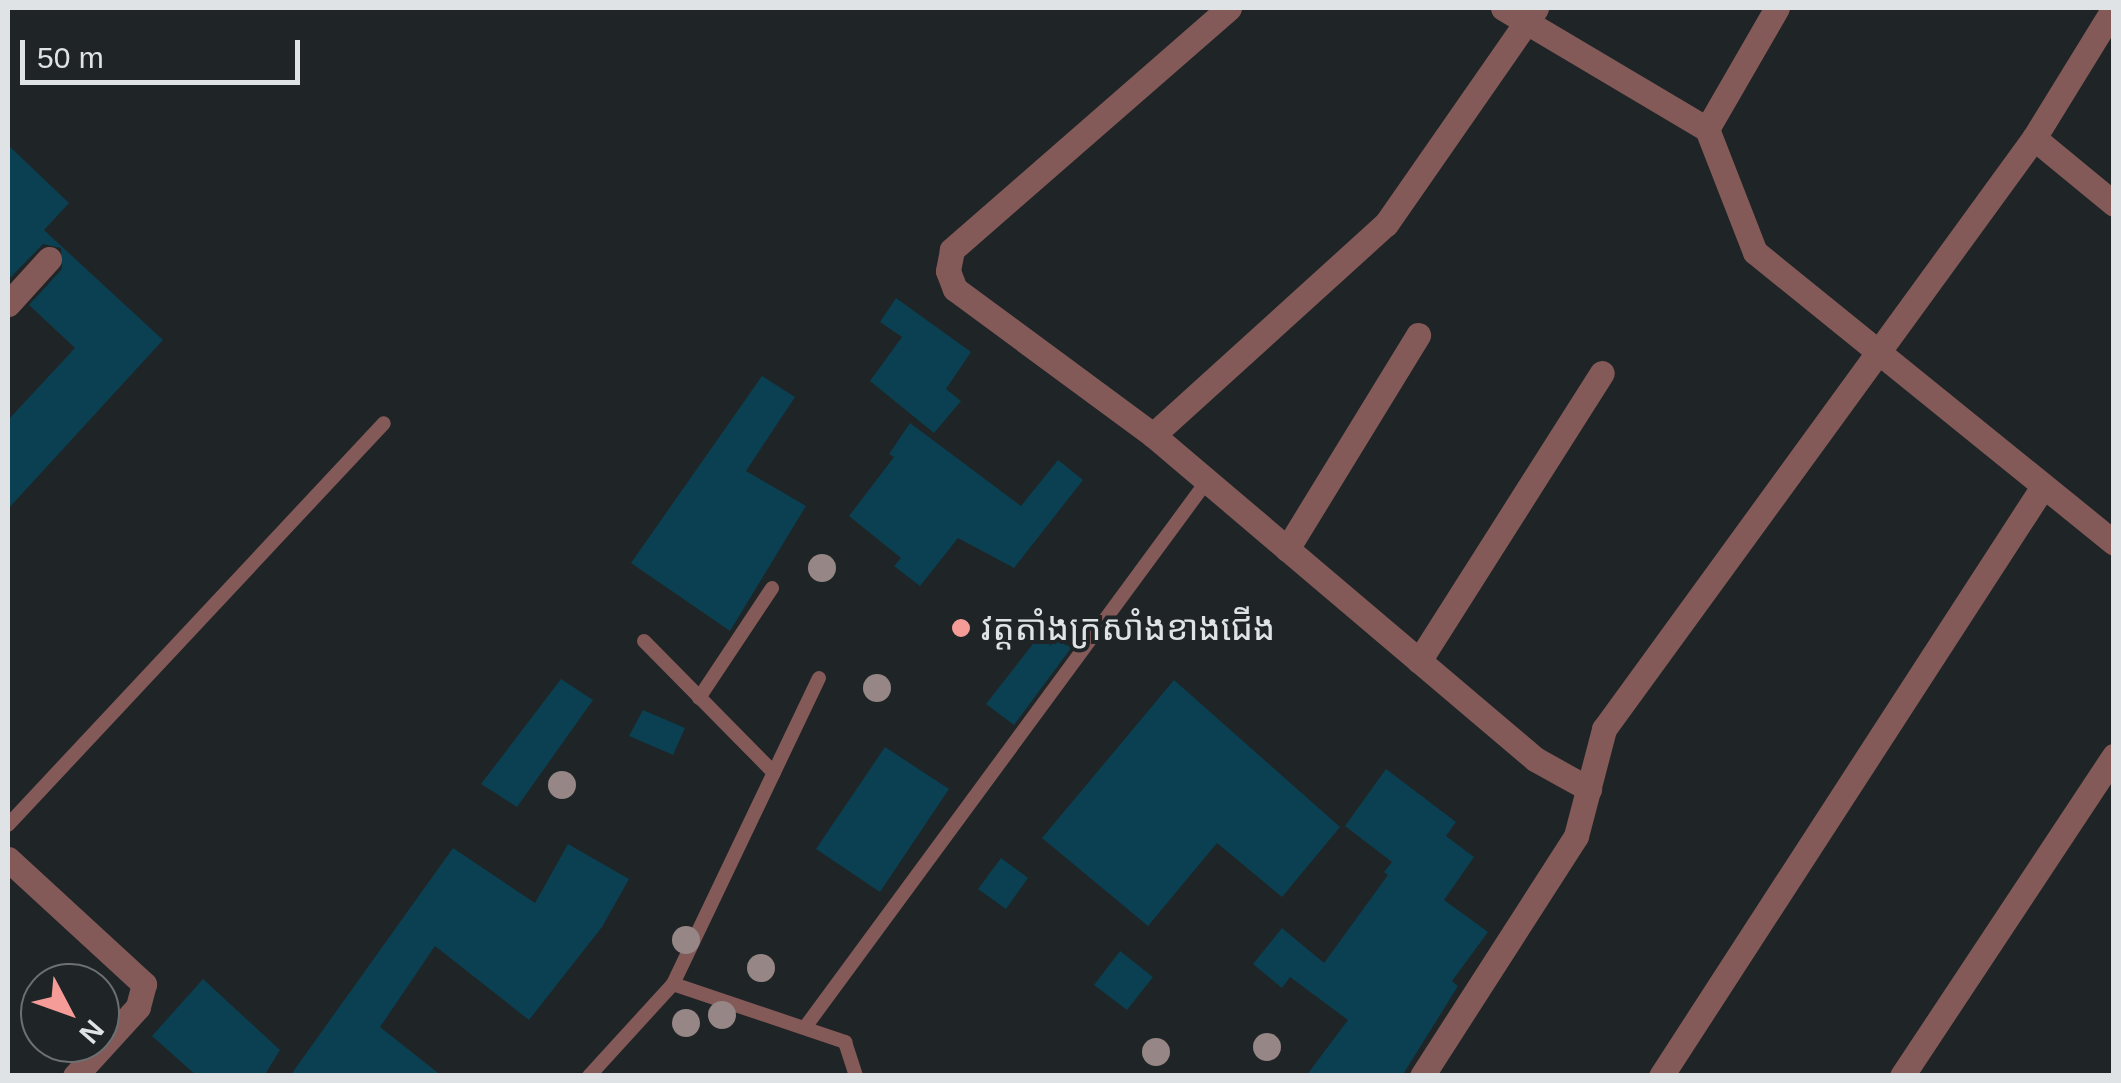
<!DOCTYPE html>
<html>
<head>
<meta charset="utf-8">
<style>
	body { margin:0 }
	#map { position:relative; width:2121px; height:1083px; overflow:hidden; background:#1f2426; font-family:Helvetica,"Noto Sans Khmer",sans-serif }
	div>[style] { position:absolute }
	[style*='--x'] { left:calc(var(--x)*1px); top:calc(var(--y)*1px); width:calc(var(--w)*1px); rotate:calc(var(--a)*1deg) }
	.building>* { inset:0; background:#0a4051 }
	.service>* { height:14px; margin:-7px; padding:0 7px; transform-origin:7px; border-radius:7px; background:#835a58 }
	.minor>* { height:25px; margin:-12.5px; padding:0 12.5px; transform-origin:12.5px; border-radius:12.5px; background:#835a58 }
	.trees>* { width:28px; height:28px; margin:-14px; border-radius:50%; background:#968686 }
	.dots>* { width:28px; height:28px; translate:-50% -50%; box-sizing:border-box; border:5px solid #1f2426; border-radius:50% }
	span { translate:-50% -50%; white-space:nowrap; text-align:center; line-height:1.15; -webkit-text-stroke:8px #1f2426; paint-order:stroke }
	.poi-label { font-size:35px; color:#dfe3e5 }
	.left { translate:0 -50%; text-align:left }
	.frame { position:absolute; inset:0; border:10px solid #dfe3e5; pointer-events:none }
	.north { position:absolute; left:20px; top:963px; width:100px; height:100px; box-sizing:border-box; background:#1f2426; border:2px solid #6c7072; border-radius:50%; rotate:131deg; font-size:28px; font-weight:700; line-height:40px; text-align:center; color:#dfe3e5 }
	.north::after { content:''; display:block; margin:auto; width:35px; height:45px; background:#f59b98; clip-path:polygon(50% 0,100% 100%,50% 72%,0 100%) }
	.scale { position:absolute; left:20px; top:40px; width:280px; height:45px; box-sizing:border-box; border:5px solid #dfe3e5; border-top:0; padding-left:12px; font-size:30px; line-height:35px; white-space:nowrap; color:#dfe3e5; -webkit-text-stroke:8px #1f2426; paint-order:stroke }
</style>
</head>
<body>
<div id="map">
	<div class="building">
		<div style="clip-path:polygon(8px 145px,69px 203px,44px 230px,163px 340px,8px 509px,8px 420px,75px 348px,29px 305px,62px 269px,61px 248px,43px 244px,8px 280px)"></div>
		<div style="clip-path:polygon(896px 298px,971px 352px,946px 389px,961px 401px,934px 433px,870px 381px,902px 337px,880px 322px)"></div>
		<div style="clip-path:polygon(762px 376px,795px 397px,746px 471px,806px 506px,730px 631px,631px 563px)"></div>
		<div style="clip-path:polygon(910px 423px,1021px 506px,1058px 460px,1083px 480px,1014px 568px,958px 538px,920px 586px,894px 566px,901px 558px,849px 516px,894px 457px,889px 454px)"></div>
		<div style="clip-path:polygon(1046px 627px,1071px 648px,1014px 725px,986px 704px)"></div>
		<div style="clip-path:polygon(561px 679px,593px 700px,517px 807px,481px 784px)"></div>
		<div style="clip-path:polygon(1174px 680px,1340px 827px,1282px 897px,1217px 843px,1148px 926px,1042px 838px)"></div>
		<div style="clip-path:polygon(643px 710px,685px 728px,673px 755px,629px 736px)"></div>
		<div style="clip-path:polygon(885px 747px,949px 789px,880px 892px,816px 849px)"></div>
		<div style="clip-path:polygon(1386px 769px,1456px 822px,1446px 836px,1474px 857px,1444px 900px,1488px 932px,1452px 981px,1458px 986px,1402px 1076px,1306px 1076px,1348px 1020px,1290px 977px,1282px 988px,1253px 964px,1282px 928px,1324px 963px,1388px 875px,1384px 872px,1392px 862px,1345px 826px)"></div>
		<div style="clip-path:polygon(568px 844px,629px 879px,602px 927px,529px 1020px,435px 946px,380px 1027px,442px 1076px,290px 1076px,453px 848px,535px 903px)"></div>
		<div style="clip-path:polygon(1001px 858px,1028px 878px,1006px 909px,978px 889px)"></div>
		<div style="clip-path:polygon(1120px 951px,1153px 977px,1127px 1010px,1094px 985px)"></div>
		<div style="clip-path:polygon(203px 979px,280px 1050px,264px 1076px,197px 1076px,152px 1036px)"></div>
	</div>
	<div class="service">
		<div style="--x:644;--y:641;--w:185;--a:45.4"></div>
		<div style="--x:699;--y:698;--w:132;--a:-56.4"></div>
		<div style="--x:8;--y:825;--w:550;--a:-46.91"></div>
		<div style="--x:673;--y:984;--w:182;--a:18.6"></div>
		<div style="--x:845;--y:1042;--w:36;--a:72"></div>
		<div style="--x:806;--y:1026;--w:677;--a:-53.66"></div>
		<div style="--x:589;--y:1076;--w:125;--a:-47.6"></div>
		<div style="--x:673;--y:984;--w:339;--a:-64.5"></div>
	</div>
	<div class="minor">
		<div style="--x:1229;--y:8;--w:368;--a:138.9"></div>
		<div style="--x:952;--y:250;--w:21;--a:101"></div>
		<div style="--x:948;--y:271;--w:19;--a:69"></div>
		<div style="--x:955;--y:289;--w:246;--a:36.4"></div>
		<div style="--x:1153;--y:435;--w:314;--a:-42.2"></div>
		<div style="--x:1386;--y:224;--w:263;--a:-55.2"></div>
		<div style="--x:1503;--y:8;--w:237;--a:30.7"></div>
		<div style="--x:1707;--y:129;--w:132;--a:68.7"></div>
		<div style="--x:1755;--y:252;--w:462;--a:39"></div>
		<div style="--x:1707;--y:129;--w:140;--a:-60"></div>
		<div style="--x:2034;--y:138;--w:104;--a:39.5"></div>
		<div style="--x:8;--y:304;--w:61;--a:-47.7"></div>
		<div style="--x:1153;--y:435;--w:501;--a:40.3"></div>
		<div style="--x:1535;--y:759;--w:62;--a:29.1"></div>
		<div style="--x:1287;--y:549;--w:251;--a:-58.5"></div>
		<div style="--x:1419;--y:661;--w:341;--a:-57.6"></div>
		<div style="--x:8;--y:859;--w:185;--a:42.6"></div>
		<div style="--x:144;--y:984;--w:24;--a:105"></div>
		<div style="--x:138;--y:1007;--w:93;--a:132.4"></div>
		<div style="--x:1422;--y:1076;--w:285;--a:-57.3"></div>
		<div style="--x:1576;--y:836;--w:111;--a:-75.3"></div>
		<div style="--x:1604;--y:729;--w:731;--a:-53.96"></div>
		<div style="--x:2034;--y:138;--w:153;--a:-58.4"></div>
		<div style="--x:1661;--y:1076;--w:701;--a:-57.06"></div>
		<div style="--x:1902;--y:1076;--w:384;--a:-56.5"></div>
	</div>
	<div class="trees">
		<div style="left:822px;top:568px"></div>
		<div style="left:877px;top:688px"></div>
		<div style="left:562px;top:785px"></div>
		<div style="left:686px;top:940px"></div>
		<div style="left:761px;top:968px"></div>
		<div style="left:722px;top:1015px"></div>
		<div style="left:686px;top:1023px"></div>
		<div style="left:1267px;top:1047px"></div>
		<div style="left:1156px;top:1052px"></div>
	</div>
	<div class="dots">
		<div style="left:961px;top:628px;background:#f59b98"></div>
	</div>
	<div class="poi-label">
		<span class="left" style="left:981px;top:628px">វត្តតាំងក្រសាំងខាងជើង</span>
	</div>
	<div class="frame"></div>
	<div class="north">N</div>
	<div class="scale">50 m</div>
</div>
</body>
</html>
